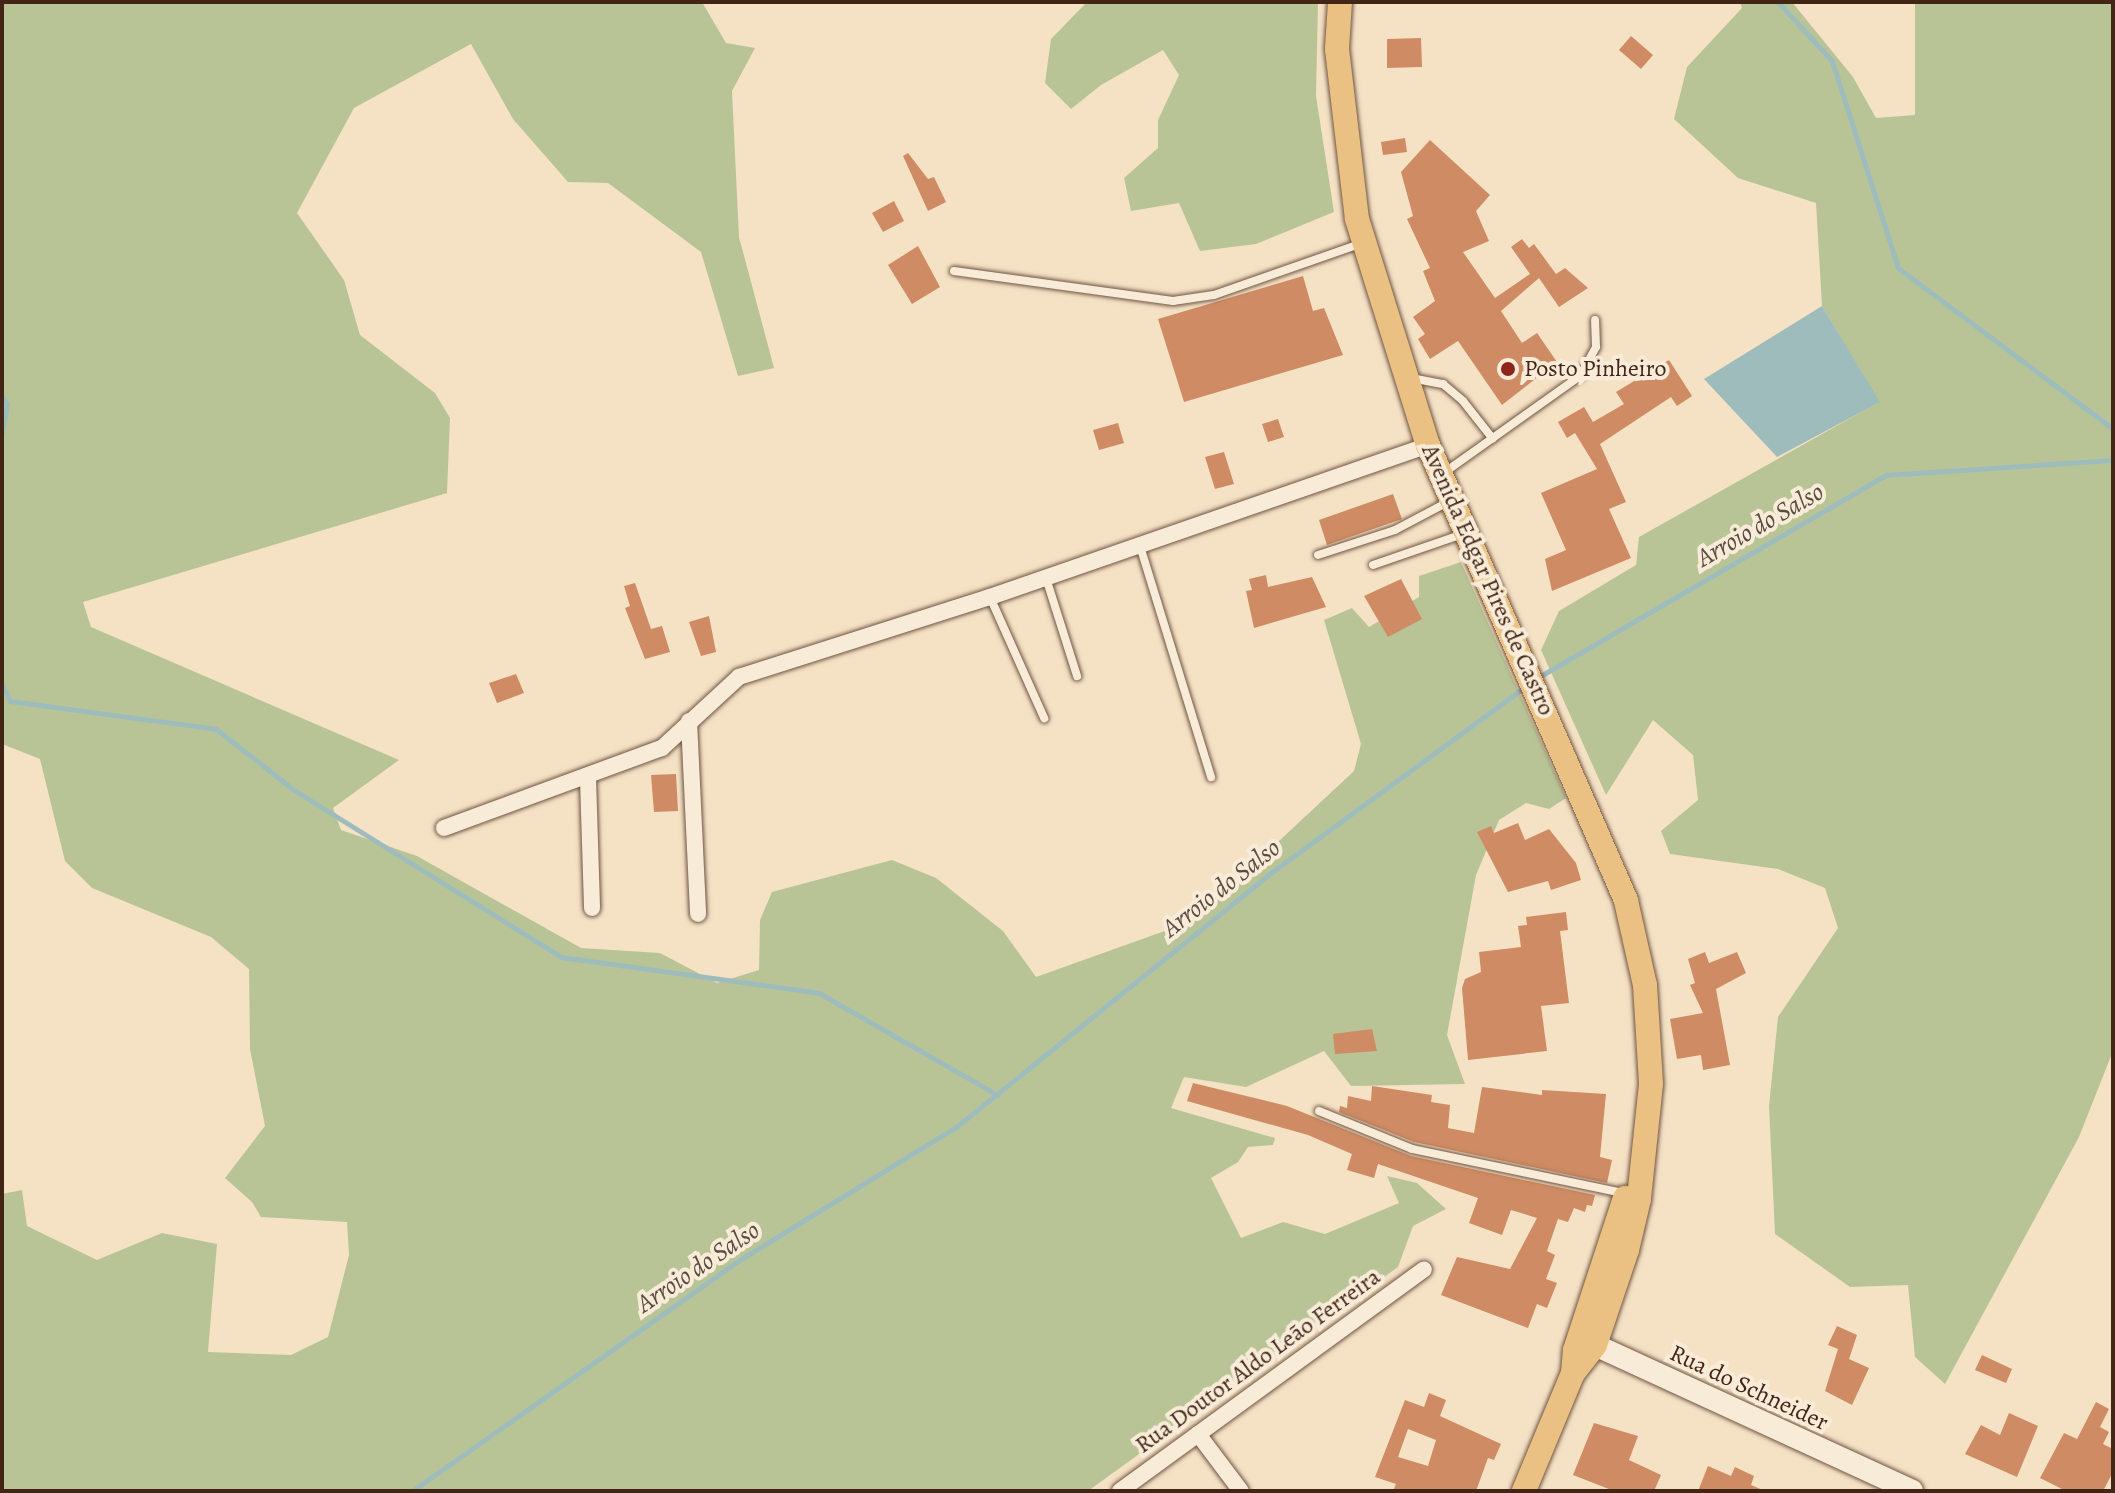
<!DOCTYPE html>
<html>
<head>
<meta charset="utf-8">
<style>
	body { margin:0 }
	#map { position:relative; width:2115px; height:1493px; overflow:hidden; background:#f5e2c5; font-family:Alegreya,serif }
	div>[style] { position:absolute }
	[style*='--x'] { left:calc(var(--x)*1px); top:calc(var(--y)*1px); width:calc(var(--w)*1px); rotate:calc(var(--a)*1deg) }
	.green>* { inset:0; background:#b9c496 }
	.water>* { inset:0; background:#9fbcbd }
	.stream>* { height:5px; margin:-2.5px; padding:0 2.5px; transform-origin:2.5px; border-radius:2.5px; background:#9fbcbd }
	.building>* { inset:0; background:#cf8b63 }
	.roads { filter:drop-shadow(0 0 2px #705442) drop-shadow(0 0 2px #705442) }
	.lane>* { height:8px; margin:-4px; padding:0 4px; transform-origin:4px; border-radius:4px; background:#f8ecd9 }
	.street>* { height:16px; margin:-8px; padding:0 8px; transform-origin:8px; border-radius:8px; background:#f8ecd9 }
	.secondary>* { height:22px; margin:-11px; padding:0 11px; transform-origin:11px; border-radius:11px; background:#f8ecd9 }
	.primary>* { height:24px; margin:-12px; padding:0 12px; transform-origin:12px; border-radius:12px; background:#eac182 }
	.dots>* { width:22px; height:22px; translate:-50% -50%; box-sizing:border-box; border:4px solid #f8ecd9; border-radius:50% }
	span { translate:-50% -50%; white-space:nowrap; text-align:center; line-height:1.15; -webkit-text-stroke:8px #f8ecd9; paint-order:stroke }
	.poi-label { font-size:24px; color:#432516 }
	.left { translate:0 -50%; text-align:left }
	.street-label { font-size:24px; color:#432516 }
	.water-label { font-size:26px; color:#5a4b40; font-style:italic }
	.frame { position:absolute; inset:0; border:4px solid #432516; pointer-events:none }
</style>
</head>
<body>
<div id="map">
	<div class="green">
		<div style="clip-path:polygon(2px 2px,702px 2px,726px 43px,755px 48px,732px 91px,739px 237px,774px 368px,738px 376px,701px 252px,608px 183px,568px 182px,513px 119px,471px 44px,354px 108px,297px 213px,344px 280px,360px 335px,435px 393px,450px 418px,447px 493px,83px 602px,91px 627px,399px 760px,333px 808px,341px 830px,417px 856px,581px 948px,660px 953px,717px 983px,759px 970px,760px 920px,772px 892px,892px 860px,936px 878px,1003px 931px,1036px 977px,1187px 923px,1211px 893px,1279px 841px,1354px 771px,1361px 744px,1324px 620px,1352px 608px,1369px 627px,1419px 597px,1419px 576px,1461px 562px,1566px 798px,1549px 809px,1526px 803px,1499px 820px,1476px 875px,1447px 1035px,1465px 1084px,1351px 1086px,1324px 1051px,1246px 1087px,1184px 1077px,1171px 1108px,1275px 1138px,1273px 1145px,1248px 1147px,1238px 1162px,1211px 1178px,1241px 1238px,1283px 1222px,1325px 1234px,1399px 1203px,1387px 1176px,1417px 1183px,1446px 1209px,1413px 1226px,1398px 1267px,1088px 1491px,2px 1491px,2px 1194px,22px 1190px,27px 1226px,97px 1260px,162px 1233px,217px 1244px,208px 1352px,291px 1355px,328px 1337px,349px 1255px,347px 1222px,261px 1217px,252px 1202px,225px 1178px,265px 1126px,250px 1049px,249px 969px,211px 937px,92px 888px,65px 861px,40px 759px,2px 744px)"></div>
		<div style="clip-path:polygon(1087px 2px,1318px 2px,1316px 96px,1334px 212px,1256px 244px,1200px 251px,1179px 203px,1131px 211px,1124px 178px,1158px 148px,1158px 120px,1179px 75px,1163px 50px,1101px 85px,1071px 109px,1045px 83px,1051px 39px)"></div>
		<div style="clip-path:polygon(1740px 2px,1792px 2px,1853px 77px,1876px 118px,1915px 115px,1915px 2px,2113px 2px,2113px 1051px,2079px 1137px,1945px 1384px,1915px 1357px,1908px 1285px,1850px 1287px,1775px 1234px,1769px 1106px,1778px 1017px,1838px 928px,1825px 888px,1778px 869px,1670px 854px,1661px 831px,1698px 800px,1693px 755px,1653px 720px,1606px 795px,1541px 650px,1559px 611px,1636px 565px,1639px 537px,1879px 402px,1822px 306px,1816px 203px,1738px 178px,1674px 119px,1687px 67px,1742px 8px)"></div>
	</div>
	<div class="water">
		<div style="clip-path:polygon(1822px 306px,1880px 402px,1777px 457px,1704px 379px)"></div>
	</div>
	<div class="stream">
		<div style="--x:1778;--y:2;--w:80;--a:47.5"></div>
		<div style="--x:1832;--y:61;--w:217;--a:72.3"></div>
		<div style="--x:1898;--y:268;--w:269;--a:36.8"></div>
		<div style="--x:2;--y:396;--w:9;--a:58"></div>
		<div style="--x:7;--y:404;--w:28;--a:100"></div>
		<div style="--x:1537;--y:678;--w:404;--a:-30.2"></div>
		<div style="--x:1886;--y:475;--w:227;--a:-3.8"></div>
		<div style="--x:2;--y:684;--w:19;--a:65"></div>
		<div style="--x:10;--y:701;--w:208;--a:7.7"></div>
		<div style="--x:216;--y:729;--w:99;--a:38"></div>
		<div style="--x:294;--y:790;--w:315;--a:32"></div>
		<div style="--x:561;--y:957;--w:260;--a:7.9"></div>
		<div style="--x:819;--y:993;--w:206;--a:29.7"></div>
		<div style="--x:412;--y:1491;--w:399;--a:-35.2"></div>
		<div style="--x:738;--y:1261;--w:256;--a:-31.6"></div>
		<div style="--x:956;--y:1127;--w:406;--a:-38.9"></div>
		<div style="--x:1272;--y:872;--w:315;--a:-36.2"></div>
	</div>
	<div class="building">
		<div style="clip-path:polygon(1631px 36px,1653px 55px,1641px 69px,1619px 50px)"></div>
		<div style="clip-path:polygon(1421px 38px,1422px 67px,1387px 68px,1387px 39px)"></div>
		<div style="clip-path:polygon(1405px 138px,1407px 152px,1383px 155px,1381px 142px)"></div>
		<div style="clip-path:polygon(1430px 140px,1490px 195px,1476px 211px,1489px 241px,1463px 252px,1495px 298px,1530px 274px,1511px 247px,1522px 239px,1529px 248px,1534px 244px,1556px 274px,1565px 268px,1588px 288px,1559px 307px,1539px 278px,1501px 311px,1522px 343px,1537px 333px,1557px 362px,1502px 405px,1458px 341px,1430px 359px,1418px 339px,1425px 334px,1413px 317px,1435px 301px,1423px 271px,1430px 268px,1407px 219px,1413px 216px,1401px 172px)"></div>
		<div style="clip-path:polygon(908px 153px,928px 179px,934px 177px,946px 202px,928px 211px,903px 156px)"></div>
		<div style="clip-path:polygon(894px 201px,904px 221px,883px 232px,872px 213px)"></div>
		<div style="clip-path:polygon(918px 246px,940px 287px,912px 304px,888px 265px)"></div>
		<div style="clip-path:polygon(1303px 276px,1313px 311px,1324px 308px,1343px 355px,1184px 402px,1158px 319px)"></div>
		<div style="clip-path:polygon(1669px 360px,1692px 396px,1677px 406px,1671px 397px,1600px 444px,1626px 502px,1609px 509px,1631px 558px,1552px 591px,1545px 559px,1566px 550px,1541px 493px,1597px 469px,1575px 433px,1567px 438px,1558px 422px,1584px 407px,1593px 422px,1624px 404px,1616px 392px)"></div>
		<div style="clip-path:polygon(1278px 419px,1284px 437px,1268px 442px,1262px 424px)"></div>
		<div style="clip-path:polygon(1118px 423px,1124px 443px,1099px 450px,1093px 430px)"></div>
		<div style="clip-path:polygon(1224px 452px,1234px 484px,1215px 489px,1205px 457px)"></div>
		<div style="clip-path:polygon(1393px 494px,1402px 519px,1327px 545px,1319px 520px)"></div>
		<div style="clip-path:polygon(1266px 575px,1268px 587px,1312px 577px,1326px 607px,1254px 628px,1246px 591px,1252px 590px,1249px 579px)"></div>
		<div style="clip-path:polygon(1401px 579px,1422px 619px,1388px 637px,1364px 596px)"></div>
		<div style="clip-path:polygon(635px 583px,651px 629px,662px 626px,670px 652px,645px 659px,625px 608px,630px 606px,624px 586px)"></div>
		<div style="clip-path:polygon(709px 616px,716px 652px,701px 656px,689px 622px)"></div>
		<div style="clip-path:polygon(516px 674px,524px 693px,497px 703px,489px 683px)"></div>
		<div style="clip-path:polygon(676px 774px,678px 811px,654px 812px,651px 775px)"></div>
		<div style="clip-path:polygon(1518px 823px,1525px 840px,1549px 829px,1576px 863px,1581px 880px,1551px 890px,1548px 881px,1508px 892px,1477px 832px,1491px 826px,1494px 833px)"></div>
		<div style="clip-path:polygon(1566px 912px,1568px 930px,1560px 931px,1569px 1003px,1541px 1006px,1547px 1051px,1468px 1060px,1462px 988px,1465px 979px,1481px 972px,1479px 952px,1521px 947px,1518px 926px,1527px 925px,1526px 917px)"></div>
		<div style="clip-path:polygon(1705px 952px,1709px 963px,1737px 952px,1746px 973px,1716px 989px,1730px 1065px,1703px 1070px,1701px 1055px,1677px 1059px,1670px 1019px,1703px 1013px,1690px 985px,1695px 983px,1688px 959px)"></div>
		<div style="clip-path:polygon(1372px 1029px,1377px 1051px,1335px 1054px,1333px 1034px)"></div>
		<div style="clip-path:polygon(1193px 1083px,1287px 1106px,1411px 1156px,1595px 1195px,1592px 1206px,1587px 1205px,1585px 1212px,1574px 1208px,1568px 1222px,1558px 1219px,1547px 1251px,1555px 1255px,1546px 1279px,1557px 1283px,1547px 1308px,1537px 1304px,1528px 1328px,1441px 1295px,1457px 1257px,1510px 1269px,1537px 1218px,1511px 1210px,1502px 1235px,1469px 1223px,1478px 1198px,1378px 1164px,1374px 1178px,1347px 1170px,1352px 1154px,1308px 1135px,1187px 1101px)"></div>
		<div style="clip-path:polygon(1372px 1086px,1432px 1095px,1431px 1102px,1450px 1105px,1448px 1128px,1474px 1133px,1482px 1087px,1542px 1095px,1542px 1090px,1606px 1094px,1600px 1157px,1612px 1160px,1607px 1183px,1414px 1142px,1339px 1112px,1340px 1106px,1347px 1108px,1348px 1096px,1371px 1101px)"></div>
		<div style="clip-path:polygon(1837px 1326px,1857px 1335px,1849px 1359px,1869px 1368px,1852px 1405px,1825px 1391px,1838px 1349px,1828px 1345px)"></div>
		<div style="clip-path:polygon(1982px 1355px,2012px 1369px,2006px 1383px,1975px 1370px)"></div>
		<div style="clip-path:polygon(evenodd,1429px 1393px,1446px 1400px,1440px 1416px,1501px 1444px,1494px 1460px,1488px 1458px,1476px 1491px,1393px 1491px,1396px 1484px,1375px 1477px,1405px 1400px,1424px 1407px,1429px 1393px,1408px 1429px,1436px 1440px,1428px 1466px,1398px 1457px,1408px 1429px)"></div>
		<div style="clip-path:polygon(2096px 1402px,2109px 1409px,2100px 1427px,2109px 1432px,2103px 1444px,2113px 1449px,2113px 1472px,2103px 1491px,2066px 1491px,2040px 1478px,2064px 1433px,2077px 1439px)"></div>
		<div style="clip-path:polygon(2009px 1413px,2038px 1426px,2017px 1477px,1965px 1454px,1981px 1425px,2000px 1435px)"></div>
		<div style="clip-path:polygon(1594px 1423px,1638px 1436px,1629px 1460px,1661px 1475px,1654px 1491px,1614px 1491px,1573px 1475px)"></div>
		<div style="clip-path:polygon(1708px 1466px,1731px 1476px,1735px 1467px,1754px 1476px,1751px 1485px,1765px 1491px,1698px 1491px)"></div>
	</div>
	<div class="roads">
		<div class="lane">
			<div style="--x:954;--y:271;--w:221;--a:7.8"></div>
			<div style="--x:1173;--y:301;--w:41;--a:-8.3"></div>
			<div style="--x:1214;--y:295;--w:155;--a:-19.3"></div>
			<div style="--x:1411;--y:378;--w:33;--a:11"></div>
			<div style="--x:1443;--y:384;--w:26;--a:40"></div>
			<div style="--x:1463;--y:401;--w:48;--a:51.7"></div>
			<div style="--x:1445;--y:472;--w:166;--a:-35.4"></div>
			<div style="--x:1580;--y:376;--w:33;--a:-61"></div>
			<div style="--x:1596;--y:347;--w:27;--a:-92"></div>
			<div style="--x:1140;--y:546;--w:242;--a:72.9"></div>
			<div style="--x:1318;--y:555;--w:81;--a:-18"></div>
			<div style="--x:1395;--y:530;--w:62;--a:-27.8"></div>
			<div style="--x:1373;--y:565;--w:95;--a:-19"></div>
			<div style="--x:1046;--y:578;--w:103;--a:72.4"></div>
			<div style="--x:990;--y:597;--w:133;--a:65.9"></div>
			<div style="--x:1319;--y:1111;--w:100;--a:22.2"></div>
			<div style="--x:1412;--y:1149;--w:215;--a:11.8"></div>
		</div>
		<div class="street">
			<div style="--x:689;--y:721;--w:193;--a:87.3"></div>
			<div style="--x:588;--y:779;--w:129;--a:88.2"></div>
			<div style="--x:444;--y:828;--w:232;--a:-20.2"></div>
			<div style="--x:662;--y:748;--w:105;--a:-42.7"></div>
			<div style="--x:739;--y:677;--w:263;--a:-17.7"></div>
			<div style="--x:990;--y:597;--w:464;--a:-19.1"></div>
			<div style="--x:1198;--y:1434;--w:71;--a:53"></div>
			<div style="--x:1120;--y:1491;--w:376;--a:-36.1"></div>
		</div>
		<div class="secondary">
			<div style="--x:1591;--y:1327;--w:18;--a:77"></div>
			<div style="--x:1595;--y:1345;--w:349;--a:24.7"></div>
		</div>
		<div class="primary">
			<div style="--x:1340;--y:2;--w:47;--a:93.7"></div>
			<div style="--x:1337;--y:49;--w:171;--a:83.3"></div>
			<div style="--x:1357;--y:219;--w:237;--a:72.6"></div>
			<div style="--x:1428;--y:445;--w:497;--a:66.5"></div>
			<div style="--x:1626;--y:901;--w:86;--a:77.3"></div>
			<div style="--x:1645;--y:985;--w:99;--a:86.5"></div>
			<div style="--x:1651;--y:1084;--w:116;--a:96"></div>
			<div style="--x:1639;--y:1199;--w:52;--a:103.2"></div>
			<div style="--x:1627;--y:1250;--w:100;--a:108.6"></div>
			<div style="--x:1595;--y:1345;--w:36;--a:128"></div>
			<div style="--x:1573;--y:1373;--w:128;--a:112.6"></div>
			<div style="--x:1573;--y:1373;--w:23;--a:-85"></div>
			<div style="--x:1575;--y:1350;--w:160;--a:-71.8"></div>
		</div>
	</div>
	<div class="dots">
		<div style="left:1508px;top:369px;background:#8f2418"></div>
	</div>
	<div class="poi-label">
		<span class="left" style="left:1524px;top:369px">Posto Pinheiro</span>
	</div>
	<div class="street-label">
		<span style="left:1488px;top:580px;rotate:66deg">Avenida Edgar Pires de Castro</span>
		<span style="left:1258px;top:1361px;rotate:-36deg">Rua Doutor Aldo Leão Ferreira</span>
		<span style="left:1749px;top:1388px;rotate:25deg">Rua do Schneider</span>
	</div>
	<div class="water-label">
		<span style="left:1760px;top:525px;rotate:-30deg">Arroio do Salso</span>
		<span style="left:1221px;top:888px;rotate:-38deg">Arroio do Salso</span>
		<span style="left:698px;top:1267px;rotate:-34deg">Arroio do Salso</span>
	</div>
	<div class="frame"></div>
</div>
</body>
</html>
